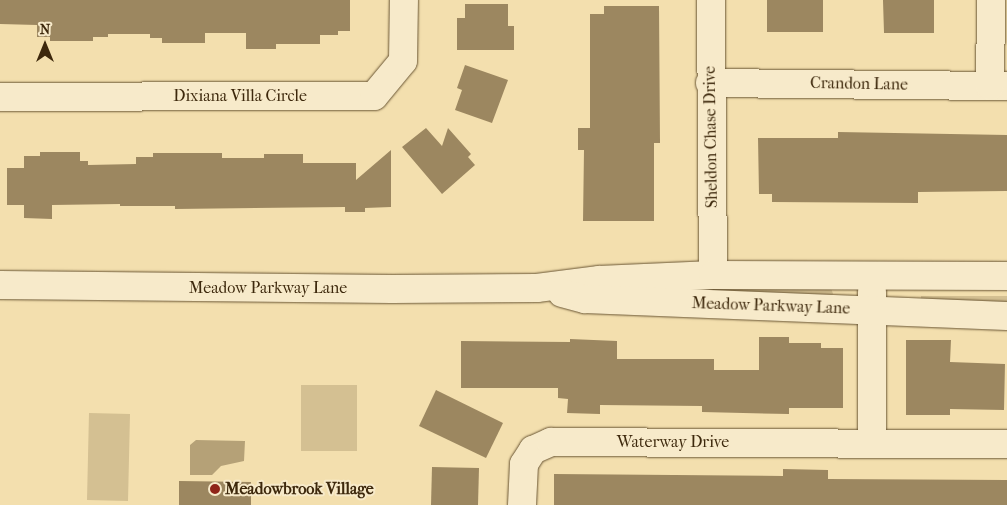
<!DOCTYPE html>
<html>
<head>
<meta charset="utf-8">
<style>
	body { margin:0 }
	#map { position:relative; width:1007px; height:505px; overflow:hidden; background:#f3dfae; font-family:"IM FELL French Canon",serif }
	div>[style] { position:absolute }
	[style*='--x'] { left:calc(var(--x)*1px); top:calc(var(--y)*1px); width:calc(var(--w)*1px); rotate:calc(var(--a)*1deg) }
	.green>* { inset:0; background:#d4c092 }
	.water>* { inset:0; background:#b5a177 }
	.building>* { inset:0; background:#9c8760 }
	.roads { filter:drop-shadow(0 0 1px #6a5634) drop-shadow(0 0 1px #6a5634) }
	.minor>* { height:28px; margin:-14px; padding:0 14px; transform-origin:14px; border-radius:14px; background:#f7eaca }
	.dots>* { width:14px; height:14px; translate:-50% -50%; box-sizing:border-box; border:2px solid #f7eaca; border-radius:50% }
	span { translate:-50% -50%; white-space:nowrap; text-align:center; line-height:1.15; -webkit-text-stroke:4px #f7eaca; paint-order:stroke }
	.street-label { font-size:16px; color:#3d280c }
	.poi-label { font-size:16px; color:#3d280c; font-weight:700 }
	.left { translate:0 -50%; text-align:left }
	.north { position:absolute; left:20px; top:20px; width:50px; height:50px; -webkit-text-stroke:4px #f7eaca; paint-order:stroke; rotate:0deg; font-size:14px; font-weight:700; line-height:20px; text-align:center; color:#3d280c }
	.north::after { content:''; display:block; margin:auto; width:18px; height:22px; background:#3d280c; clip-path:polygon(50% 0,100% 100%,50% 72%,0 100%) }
</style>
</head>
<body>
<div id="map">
	<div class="green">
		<div style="clip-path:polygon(593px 287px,831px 288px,833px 294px,828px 299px)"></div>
		<div style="clip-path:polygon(921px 296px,1007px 296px,1007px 302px,921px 301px)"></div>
		<div style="clip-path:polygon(301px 385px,357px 385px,357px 451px,301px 451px)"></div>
		<div style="clip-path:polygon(89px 413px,130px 414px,128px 501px,87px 500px)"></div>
	</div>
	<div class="water">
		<div style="clip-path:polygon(196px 440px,245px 441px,244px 461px,221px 466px,212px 475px,190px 475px,190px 445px)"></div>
	</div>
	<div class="building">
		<div style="clip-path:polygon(0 0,350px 0,350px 31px,338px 31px,338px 35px,320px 35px,320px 44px,276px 44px,276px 49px,246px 49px,246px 33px,205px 33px,205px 43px,162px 43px,162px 38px,150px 38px,150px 34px,108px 34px,108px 37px,93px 37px,93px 41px,50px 41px,50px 37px,37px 37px,37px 25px,0 24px)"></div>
		<div style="clip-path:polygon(767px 0,823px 0,823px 32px,767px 32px)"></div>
		<div style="clip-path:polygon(883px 0,934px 0,934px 33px,884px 33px)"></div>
		<div style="clip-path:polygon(465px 4px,508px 4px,508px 26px,514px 26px,514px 50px,457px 50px,457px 18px,465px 18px)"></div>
		<div style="clip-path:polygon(604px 6px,659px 6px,660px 143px,654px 143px,654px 221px,583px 221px,584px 150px,578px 150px,578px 128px,590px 128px,590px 14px,604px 14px)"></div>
		<div style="clip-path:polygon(465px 65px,508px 80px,492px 123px,455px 110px,462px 90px,457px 88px)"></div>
		<div style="clip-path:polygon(426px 128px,442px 146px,448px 128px,471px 154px,468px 157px,475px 165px,442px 194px,402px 147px)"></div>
		<div style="clip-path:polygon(838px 132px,1007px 135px,1007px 191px,918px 192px,918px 203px,772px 202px,772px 194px,759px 194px,758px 138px,838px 138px)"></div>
		<div style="clip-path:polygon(391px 150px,391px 207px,365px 208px,365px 212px,345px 212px,345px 207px,175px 209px,175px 206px,120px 206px,120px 204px,52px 205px,52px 219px,24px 218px,24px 205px,7px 205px,7px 168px,24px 168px,24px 156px,40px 156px,40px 152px,80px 152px,80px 161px,88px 161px,88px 165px,136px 164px,136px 157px,153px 157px,153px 153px,222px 153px,222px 158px,264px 158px,264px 154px,303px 154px,303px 163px,356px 163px,356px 180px)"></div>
		<div style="clip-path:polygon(759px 337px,789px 337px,789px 343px,821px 343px,821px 348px,843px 348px,843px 408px,789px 408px,789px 414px,702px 412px,702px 406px,600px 405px,600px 414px,567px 413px,568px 399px,558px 398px,558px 388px,461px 388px,461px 341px,570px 342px,570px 339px,617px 341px,617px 359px,714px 359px,714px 370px,759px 370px)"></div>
		<div style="clip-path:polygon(906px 340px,951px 340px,950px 362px,1005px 364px,1004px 410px,950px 409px,950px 415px,906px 415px)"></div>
		<div style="clip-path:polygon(436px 390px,503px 423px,486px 458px,419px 426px)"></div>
		<div style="clip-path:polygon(432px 467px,479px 468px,478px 505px,431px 505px)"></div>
		<div style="clip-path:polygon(783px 469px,828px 470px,828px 479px,1007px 480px,1007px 505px,554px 505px,554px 474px,783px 476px)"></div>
		<div style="clip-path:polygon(179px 481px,251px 482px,251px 505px,179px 505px)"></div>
	</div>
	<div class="roads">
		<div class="minor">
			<div style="--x:711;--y:0;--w:275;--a:89.6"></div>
			<div style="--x:710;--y:83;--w:297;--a:0.6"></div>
			<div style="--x:990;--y:86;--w:86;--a:-89.3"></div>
			<div style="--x:0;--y:97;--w:374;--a:-0.2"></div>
			<div style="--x:374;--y:96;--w:45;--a:-50.4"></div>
			<div style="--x:403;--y:61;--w:61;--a:-89.1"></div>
			<div style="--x:0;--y:285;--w:392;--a:0.6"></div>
			<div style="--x:392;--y:289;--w:145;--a:-0.4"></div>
			<div style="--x:537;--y:288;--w:63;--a:-7.4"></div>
			<div style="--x:599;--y:280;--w:114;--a:-2.5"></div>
			<div style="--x:713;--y:275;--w:294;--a:0.2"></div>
			<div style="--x:872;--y:292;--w:151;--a:90"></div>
			<div style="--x:562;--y:293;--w:24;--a:15"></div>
			<div style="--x:585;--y:299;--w:422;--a:2.3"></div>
			<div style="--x:522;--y:505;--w:41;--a:-87.2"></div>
			<div style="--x:524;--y:464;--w:17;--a:-57"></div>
			<div style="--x:533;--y:450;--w:20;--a:-24"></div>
			<div style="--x:551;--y:442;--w:456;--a:0.3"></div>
		</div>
	</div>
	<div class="dots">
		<div style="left:215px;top:489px;background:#8f2418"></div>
	</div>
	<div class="street-label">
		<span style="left:859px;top:84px;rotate:1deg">Crandon Lane</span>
		<span style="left:240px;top:96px">Dixiana Villa Circle</span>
		<span style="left:711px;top:137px;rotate:-91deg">Sheldon Chase Drive</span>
		<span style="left:268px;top:288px">Meadow Parkway Lane</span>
		<span style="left:771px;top:306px;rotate:2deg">Meadow Parkway Lane</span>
		<span style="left:673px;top:442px">Waterway Drive</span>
	</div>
	<div class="poi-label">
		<span class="left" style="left:225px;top:489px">Meadowbrook Village</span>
	</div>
	<div class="north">N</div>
</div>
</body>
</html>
